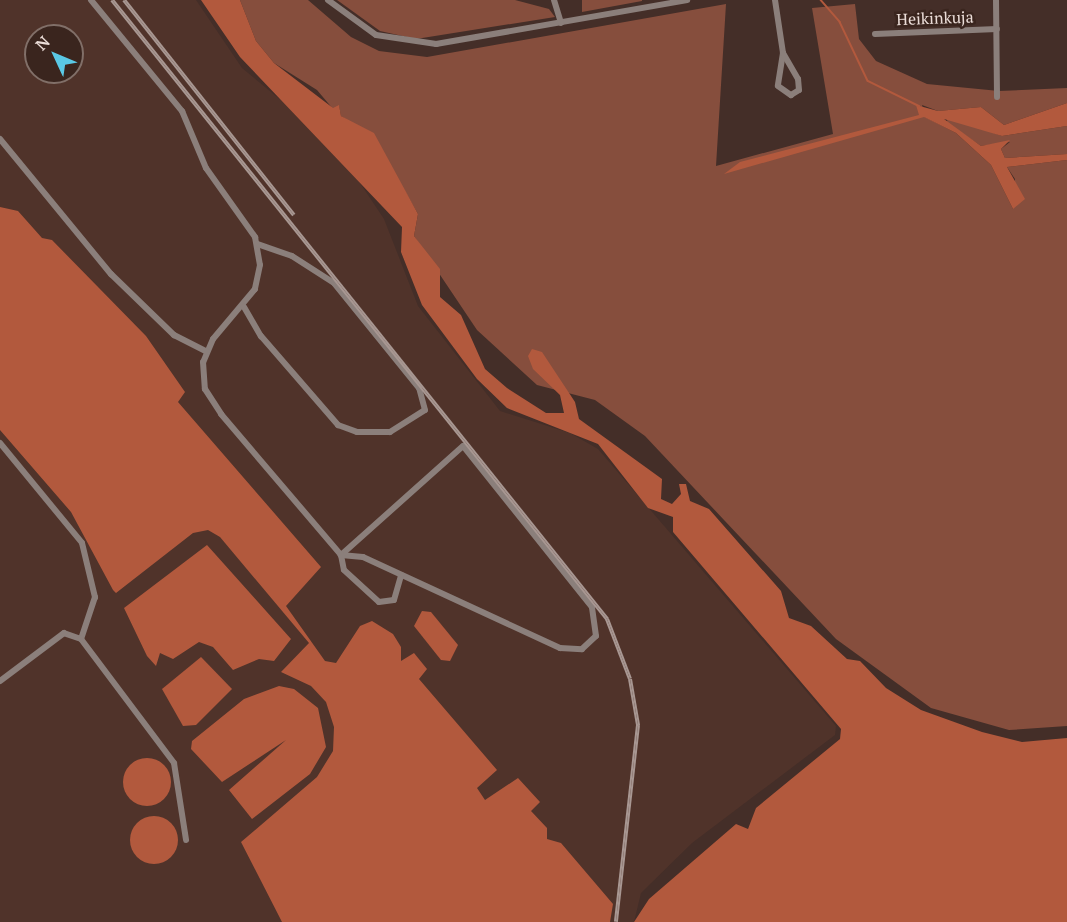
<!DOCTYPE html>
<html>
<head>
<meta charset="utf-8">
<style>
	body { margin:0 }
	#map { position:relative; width:1067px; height:922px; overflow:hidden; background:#442e28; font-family:"PT Serif",serif }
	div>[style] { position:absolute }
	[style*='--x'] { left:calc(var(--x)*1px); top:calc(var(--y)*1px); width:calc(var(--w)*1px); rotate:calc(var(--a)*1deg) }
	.built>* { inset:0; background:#50332a }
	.green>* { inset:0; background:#864e3d }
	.water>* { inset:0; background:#b2593d }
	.round { border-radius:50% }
	.stream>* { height:1.5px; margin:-0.75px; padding:0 0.75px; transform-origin:0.75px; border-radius:0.75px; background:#b2593d }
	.street>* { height:6px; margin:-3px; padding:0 3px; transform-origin:3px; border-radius:3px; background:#8b7f7b }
	.rail>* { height:4px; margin-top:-2px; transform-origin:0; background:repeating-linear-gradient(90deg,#3a251e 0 4.5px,#a89792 0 9px); box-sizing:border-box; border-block:2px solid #a89792 }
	span { translate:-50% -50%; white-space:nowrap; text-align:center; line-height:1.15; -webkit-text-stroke:5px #3a251e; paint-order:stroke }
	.street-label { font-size:16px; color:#ebddd8 }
	.north { position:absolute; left:24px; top:24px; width:60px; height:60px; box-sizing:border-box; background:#3a251e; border:2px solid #816f68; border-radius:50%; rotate:314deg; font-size:16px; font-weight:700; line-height:24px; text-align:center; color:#ebddd8 }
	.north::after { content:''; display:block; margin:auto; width:21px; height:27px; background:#5ac8e5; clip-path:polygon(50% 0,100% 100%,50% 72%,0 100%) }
</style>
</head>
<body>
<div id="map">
	<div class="built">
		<div style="clip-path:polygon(evenodd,0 0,196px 0,242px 68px,299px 115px,352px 171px,384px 219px,418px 306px,500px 411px,570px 433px,598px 449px,836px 726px,835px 735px,692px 843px,641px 893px,634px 922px,0 922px,0 0,36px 36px,72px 36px,72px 72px,36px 72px,36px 36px)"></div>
	</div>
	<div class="green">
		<div style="clip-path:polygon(240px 0,308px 0,351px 37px,379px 51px,427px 57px,726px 4px,716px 166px,833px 134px,812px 8px,855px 4px,859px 39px,876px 61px,927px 84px,999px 91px,1067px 88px,1067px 103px,1004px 125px,981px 107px,938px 111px,922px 105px,925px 117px,956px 133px,991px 165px,1013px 209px,1015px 179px,1007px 167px,1067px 160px,1067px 726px,1009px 730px,931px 708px,836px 639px,645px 436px,595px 400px,537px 385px,477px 330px,414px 236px,418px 214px,375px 139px,341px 116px,339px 106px,333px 109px,317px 90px,274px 63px,256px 41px)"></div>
		<div style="clip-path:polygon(337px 0,515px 0,549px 9px,555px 17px,416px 39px,380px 31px)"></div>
		<div style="clip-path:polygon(582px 0,642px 0,642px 1px,582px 12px)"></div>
		<div style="clip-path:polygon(950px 117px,1002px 136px,1067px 126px,1067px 154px,1005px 158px,1001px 149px,1010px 142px,981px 146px,946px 122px)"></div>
	</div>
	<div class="water">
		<div style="clip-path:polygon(201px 0,240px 0,256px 41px,274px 63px,333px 108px,339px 105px,341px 116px,374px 133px,418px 214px,414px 236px,440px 269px,440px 297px,461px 315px,485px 369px,507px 388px,546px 413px,564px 413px,560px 395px,533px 369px,528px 356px,532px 349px,542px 352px,575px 402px,579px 419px,662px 479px,661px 499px,672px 504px,681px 494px,679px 484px,686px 484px,690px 501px,709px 509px,781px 591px,789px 618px,811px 626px,847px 659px,860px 661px,886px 688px,921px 710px,982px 732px,1022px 742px,1067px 738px,1067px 922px,634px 922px,649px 899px,736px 824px,748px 829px,756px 808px,840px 739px,841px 729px,673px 532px,673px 517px,648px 508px,598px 444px,507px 408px,477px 379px,422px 305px,401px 252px,402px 227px,240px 57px)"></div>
		<div style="clip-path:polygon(1067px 103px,1067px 126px,1002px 136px,944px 119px,981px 146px,1010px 140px,1001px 149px,1005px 158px,1067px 154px,1067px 160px,1007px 167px,1025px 199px,1013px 209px,991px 165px,956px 133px,924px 117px,724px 174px,740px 162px,919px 115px,916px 105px,938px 111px,981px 107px,1004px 125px)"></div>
		<div style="clip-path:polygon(0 207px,18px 211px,42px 238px,52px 240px,146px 336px,185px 392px,178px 402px,321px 567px,286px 606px,325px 661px,336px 663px,360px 626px,372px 621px,393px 634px,401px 647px,401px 661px,414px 653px,427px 669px,419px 679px,497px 770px,477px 788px,485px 800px,518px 778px,540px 802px,531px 811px,547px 828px,547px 839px,561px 843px,613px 904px,610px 922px,282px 922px,241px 842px,317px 777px,333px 751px,334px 727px,326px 702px,311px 686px,281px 672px,309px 643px,220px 537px,208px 530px,193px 533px,116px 593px,113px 590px,71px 512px,0 430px)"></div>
		<div style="clip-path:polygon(207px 545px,291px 639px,274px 661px,259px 659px,233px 670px,213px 647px,199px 642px,173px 659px,160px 653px,156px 666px,147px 656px,124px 608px)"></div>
		<div style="clip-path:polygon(422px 611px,431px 612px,458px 645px,450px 661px,441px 660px,414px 626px)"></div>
		<div style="clip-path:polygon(201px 657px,232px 689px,196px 725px,183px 726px,162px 689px)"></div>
		<div style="clip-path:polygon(279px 686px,294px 689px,318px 708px,326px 747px,310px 774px,252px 819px,229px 790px,286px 740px,222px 782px,191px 749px,192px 741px,244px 699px)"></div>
		<div class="round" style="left:123px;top:758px;width:48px;height:48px"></div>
		<div class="round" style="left:130px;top:816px;width:48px;height:48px"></div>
	</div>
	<div class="stream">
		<div style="--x:821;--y:0;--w:29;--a:49"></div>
		<div style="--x:840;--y:22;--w:65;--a:64.6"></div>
		<div style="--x:868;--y:81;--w:57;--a:26.1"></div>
	</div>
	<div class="street">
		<div style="--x:91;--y:0;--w:144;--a:50.7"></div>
		<div style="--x:182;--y:111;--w:62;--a:67.2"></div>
		<div style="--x:206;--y:168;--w:85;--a:54.6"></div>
		<div style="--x:255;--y:237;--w:28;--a:80"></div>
		<div style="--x:260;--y:265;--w:25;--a:102"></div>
		<div style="--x:255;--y:289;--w:65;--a:130"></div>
		<div style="--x:213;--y:339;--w:25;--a:113"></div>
		<div style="--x:203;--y:362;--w:27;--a:86"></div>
		<div style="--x:205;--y:389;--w:30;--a:57"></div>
		<div style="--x:221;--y:414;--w:185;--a:49.6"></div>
		<div style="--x:341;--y:555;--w:22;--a:5"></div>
		<div style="--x:363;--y:557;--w:217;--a:24.8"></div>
		<div style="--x:560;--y:648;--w:22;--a:3"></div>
		<div style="--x:582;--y:649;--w:19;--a:-43"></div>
		<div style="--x:596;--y:636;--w:29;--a:-98"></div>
		<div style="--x:592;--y:607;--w:206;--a:-128.7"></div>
		<div style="--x:463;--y:446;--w:164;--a:138.2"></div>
		<div style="--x:328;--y:0;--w:59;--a:36.1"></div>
		<div style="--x:376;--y:35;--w:61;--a:8.5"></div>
		<div style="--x:436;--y:44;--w:255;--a:-9.9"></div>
		<div style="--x:554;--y:0;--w:24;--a:73"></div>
		<div style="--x:775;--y:0;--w:54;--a:81.4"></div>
		<div style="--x:783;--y:53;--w:33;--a:99"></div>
		<div style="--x:778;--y:86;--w:16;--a:35"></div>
		<div style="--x:791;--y:95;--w:9;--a:-32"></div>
		<div style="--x:799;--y:90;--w:11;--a:-95"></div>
		<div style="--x:798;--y:79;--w:30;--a:-120"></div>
		<div style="--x:996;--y:0;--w:97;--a:89.4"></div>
		<div style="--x:875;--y:34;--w:122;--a:-2.3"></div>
		<div style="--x:0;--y:139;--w:175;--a:50.6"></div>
		<div style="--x:111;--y:274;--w:88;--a:44.1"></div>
		<div style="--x:174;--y:335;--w:37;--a:27"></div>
		<div style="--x:244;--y:307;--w:34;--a:60"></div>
		<div style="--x:261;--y:336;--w:118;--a:49.1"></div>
		<div style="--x:338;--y:425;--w:20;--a:20"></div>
		<div style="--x:357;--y:432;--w:33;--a:0"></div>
		<div style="--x:390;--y:432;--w:41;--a:-32.2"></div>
		<div style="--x:425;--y:410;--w:23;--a:-105"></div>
		<div style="--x:419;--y:388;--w:135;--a:-129"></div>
		<div style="--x:334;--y:283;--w:50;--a:-147.3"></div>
		<div style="--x:292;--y:256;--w:37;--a:-161"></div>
		<div style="--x:0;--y:443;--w:129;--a:50.6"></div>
		<div style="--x:82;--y:543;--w:56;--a:76.5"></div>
		<div style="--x:95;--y:597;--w:44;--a:108.4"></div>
		<div style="--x:81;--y:639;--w:18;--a:-161"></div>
		<div style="--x:64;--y:633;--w:80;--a:143.1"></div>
		<div style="--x:341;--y:555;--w:15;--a:79"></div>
		<div style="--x:344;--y:570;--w:47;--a:42.4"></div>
		<div style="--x:379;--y:602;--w:15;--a:-8"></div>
		<div style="--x:394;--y:600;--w:26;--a:-74"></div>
		<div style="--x:81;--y:639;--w:155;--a:53.1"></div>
		<div style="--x:174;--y:763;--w:78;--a:81.1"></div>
	</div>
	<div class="rail">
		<div style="--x:112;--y:0;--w:793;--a:51.35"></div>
		<div style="--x:607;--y:619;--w:64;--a:69"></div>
		<div style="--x:630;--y:679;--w:47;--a:80.1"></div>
		<div style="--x:638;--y:725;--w:198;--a:96.4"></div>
		<div style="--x:124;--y:0;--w:274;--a:51.7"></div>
	</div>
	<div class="street-label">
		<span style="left:935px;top:18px;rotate:-2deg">Heikinkuja</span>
	</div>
	<div class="north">N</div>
</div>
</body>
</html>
